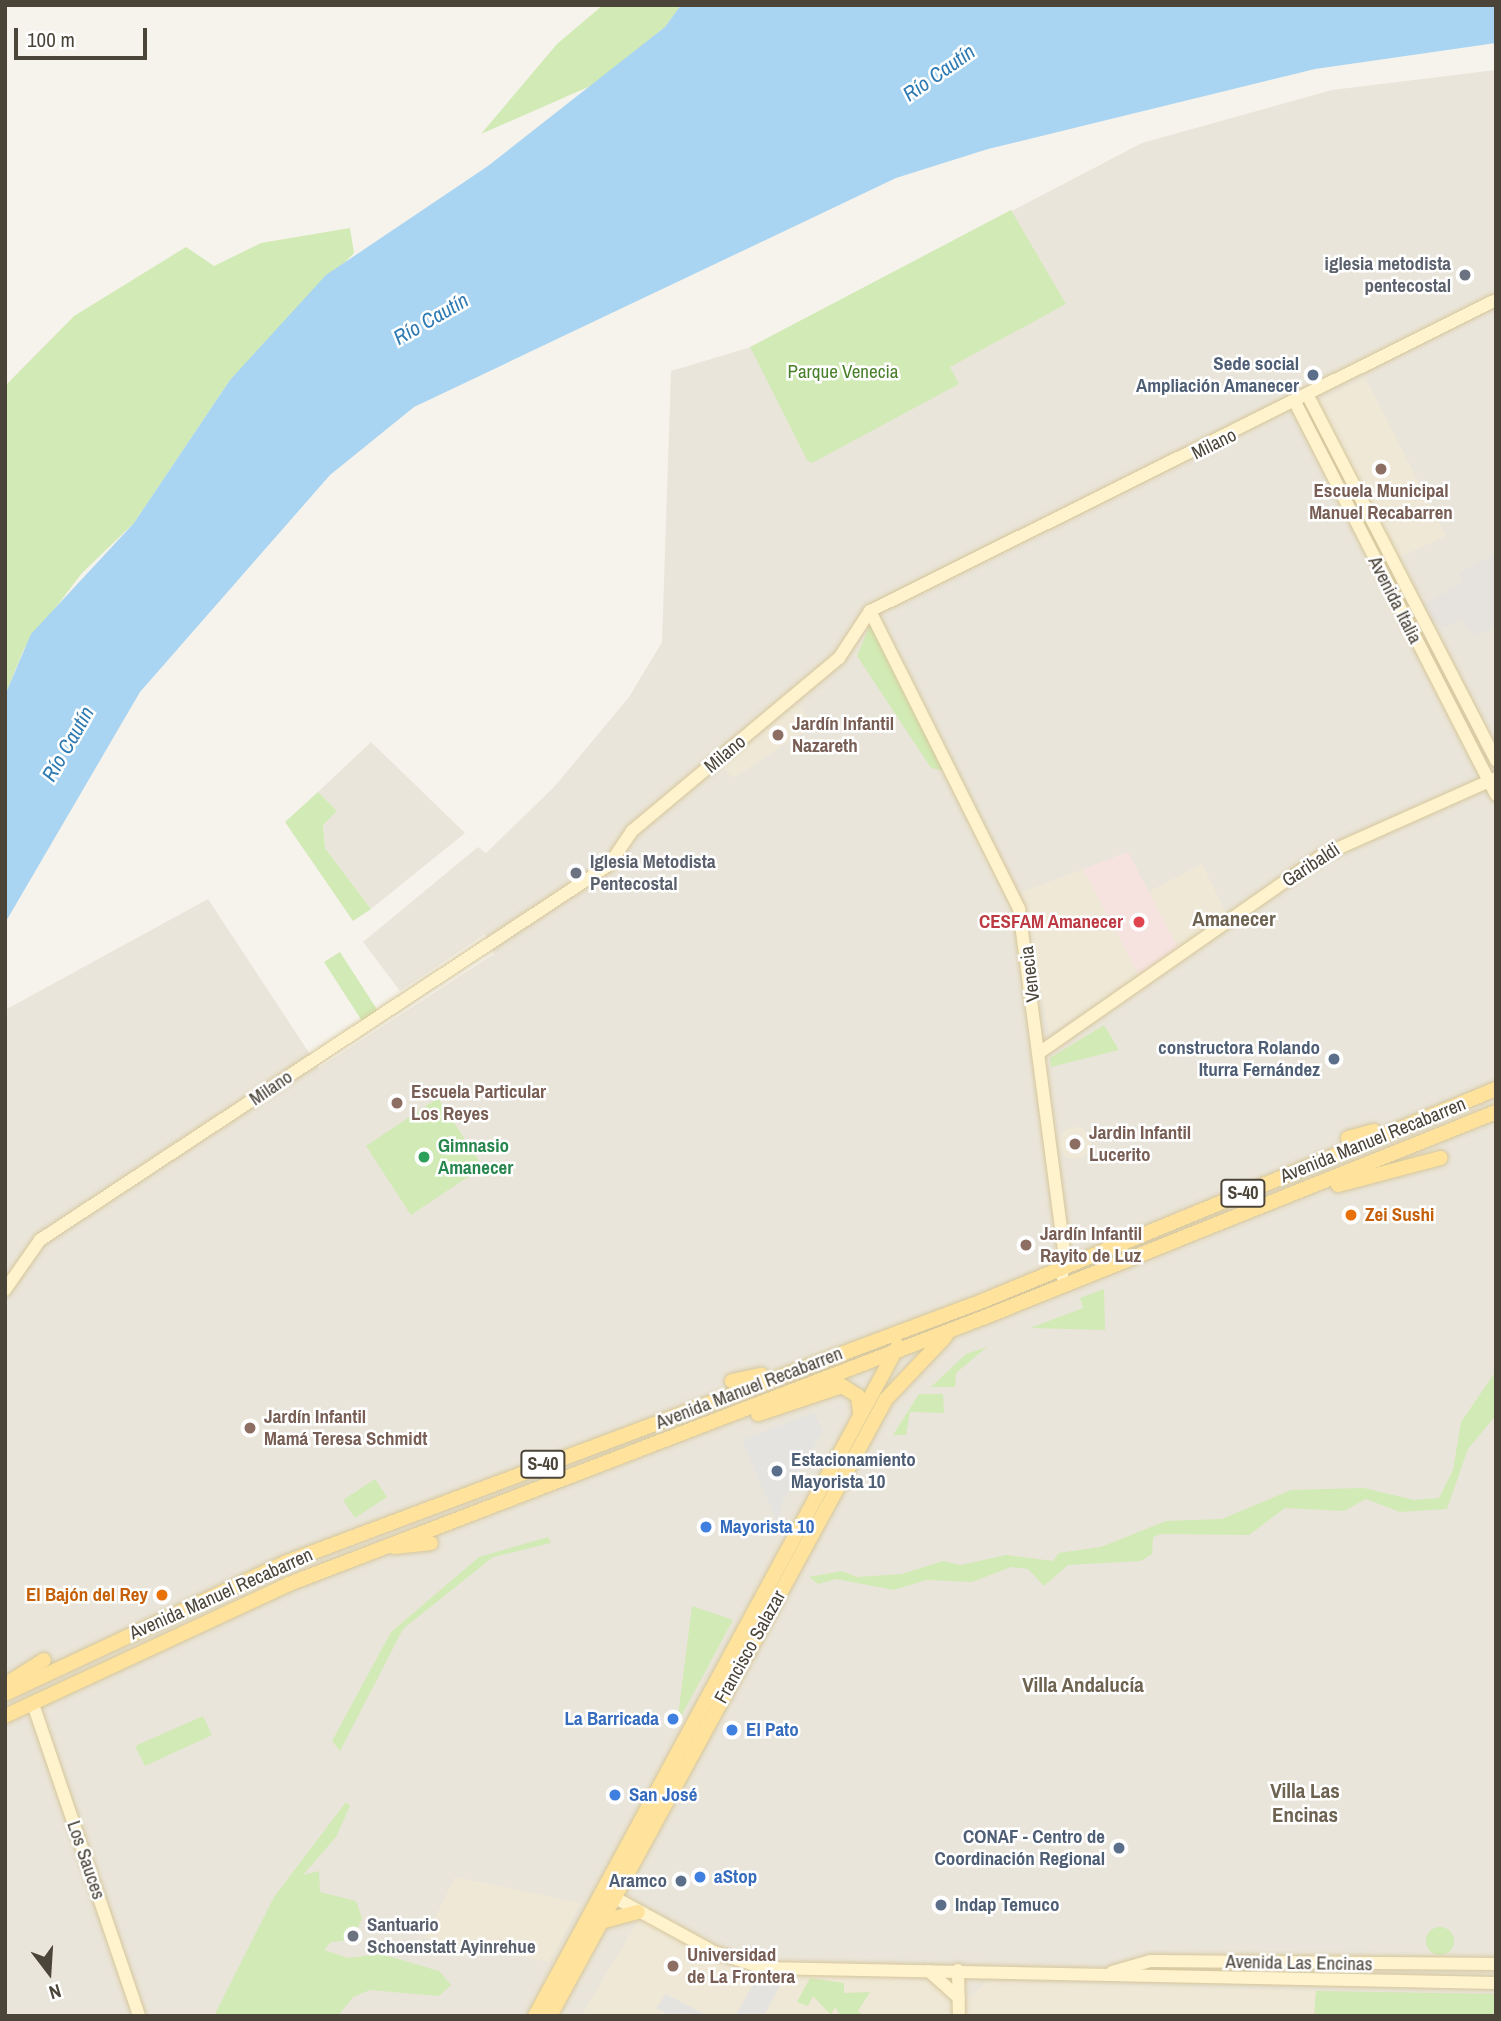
<!DOCTYPE html>
<html>
<head>
<meta charset="utf-8">
<style>
	body { margin:0 }
	#map { position:relative; width:1501px; height:2021px; overflow:hidden; background:#f6f3ec; font-family:"Archivo Narrow",sans-serif }
	div>[style] { position:absolute }
	[style*='--x'] { left:calc(var(--x)*1px); top:calc(var(--y)*1px); width:calc(var(--w)*1px); rotate:calc(var(--a)*1deg) }
	.residential>* { inset:0; background:#eae5da }
	.industrial>* { inset:0; background:#e6e2dd }
	.education>* { inset:0; background:#efe8d6 }
	.round { border-radius:50% }
	.medical>* { inset:0; background:#f6e3e0 }
	.green>* { inset:0; background:#d2eab5 }
	.parking>* { inset:0; background:#e5e3e0 }
	.water>* { inset:0; background:#a9d4f2 }
	.roads { filter:drop-shadow(0 0 2px #d6c79b) drop-shadow(0 0 2px #d6c79b) }
	.secondary>* { height:12px; margin:-6px; padding:0 6px; transform-origin:6px; border-radius:6px; background:#fff3cd }
	.primary>* { height:14px; margin:-7px; padding:0 7px; transform-origin:7px; border-radius:7px; background:#ffe39c }
	.dots>* { width:19px; height:19px; translate:-50% -50%; box-sizing:border-box; border:4px solid #fff; border-radius:50% }
	span { translate:-50% -50%; white-space:nowrap; text-align:center; line-height:1.15; -webkit-text-stroke:5px #fff; paint-order:stroke }
	.shield-label span { padding:2px 5px; background:#fff; border:2px solid; border-radius:5px; -webkit-text-stroke-width:0 }
	.shield-label { font-size:18px; color:#4b4439; font-weight:700 }
	.worship-label { font-size:19px; color:#5b616d; font-weight:700 }
	.right { translate:-100% -50%; text-align:right }
	.left { translate:0 -50%; text-align:left }
	.service-label { font-size:19px; color:#4e5e75; font-weight:700 }
	.park-label { font-size:19px; color:#4a7f2a }
	.street-label { font-size:19px; color:#4b4439 }
	.education-label { font-size:19px; color:#785e54; font-weight:700 }
	.health-label { font-size:19px; color:#be3a42; font-weight:700 }
	.leisure-label { font-size:19px; color:#27864d; font-weight:700 }
	.food-label { font-size:19px; color:#c56008; font-weight:700 }
	.shop-label { font-size:19px; color:#366cbe; font-weight:700 }
	.water-label { font-size:21px; color:#2e7ab2; font-style:italic }
	.neighbourhood-label { font-size:21px; color:#6e6250; font-weight:700 }
	.frame { position:absolute; inset:0; border:7px solid #4b4439; pointer-events:none }
	.north { position:absolute; left:14px; top:1937px; width:70px; height:70px; -webkit-text-stroke:5px #fff; paint-order:stroke; rotate:163deg; font-size:19px; font-weight:700; line-height:28px; text-align:center; color:#4b4439 }
	.north::after { content:''; display:block; margin:auto; width:24px; height:32px; background:#4b4439; clip-path:polygon(50% 0,100% 100%,50% 72%,0 100%) }
	.scale { position:absolute; left:14px; top:28px; width:133px; height:32px; box-sizing:border-box; border:4px solid #4b4439; border-top:0; padding-left:9px; font-size:21px; line-height:24px; white-space:nowrap; color:#4b4439; -webkit-text-stroke:5px #fff; paint-order:stroke }
</style>
</head>
<body>
<div id="map">
	<div class="residential">
		<div style="clip-path:polygon(1496px 70px,1496px 2016px,5px 2016px,5px 1010px,208px 899px,319px 1068px,494px 954px,485px 934px,400px 991px,363px 942px,478px 847px,486px 853px,555px 786px,629px 697px,662px 642px,671px 371px,751px 347px,1142px 143px,1332px 90px)"></div>
		<div style="clip-path:polygon(371px 742px,465px 833px,371px 909px,325px 848px,323px 825px,337px 811px,318px 792px)"></div>
	</div>
	<div class="industrial">
		<div style="clip-path:polygon(1496px 554px,1496px 627px,1473px 636px,1462px 619px,1441px 628px,1437px 621px,1429px 624px,1420px 606px,1464px 582px,1460px 573px)"></div>
	</div>
	<div class="education">
		<div style="clip-path:polygon(1365px 377px,1446px 536px,1395px 559px,1316px 402px)"></div>
		<div style="clip-path:polygon(797px 704px,814px 725px,733px 778px,723px 766px)"></div>
		<div style="clip-path:polygon(1202px 864px,1226px 913px,1178px 948px,1148px 892px)"></div>
		<div style="clip-path:polygon(1083px 869px,1139px 975px,1049px 1034px,1022px 892px)"></div>
		<div class="round" style="left:1059px;top:1127px;width:32px;height:32px"></div>
		<div style="clip-path:polygon(455px 1877px,581px 1903px,549px 1962px,425px 1938px)"></div>
		<div style="clip-path:polygon(640px 1918px,752px 1971px,933px 1981px,950px 2000px,969px 1999px,986px 1982px,995px 1981px,1316px 1991px,1314px 2016px,581px 2016px)"></div>
	</div>
	<div class="medical">
		<div style="clip-path:polygon(1128px 852px,1178px 948px,1139px 975px,1083px 869px)"></div>
	</div>
	<div class="green">
		<div style="clip-path:polygon(603px 5px,681px 5px,665px 27px,595px 84px,481px 134px,557px 44px)"></div>
		<div style="clip-path:polygon(1011px 210px,1066px 304px,950px 367px,959px 384px,812px 463px,807px 460px,750px 347px)"></div>
		<div style="clip-path:polygon(350px 228px,354px 253px,230px 380px,134px 523px,82px 573px,24px 649px,5px 695px,5px 386px,74px 316px,186px 247px,214px 266px,261px 243px)"></div>
		<div style="clip-path:polygon(871px 623px,947px 771px,931px 768px,857px 656px)"></div>
		<div style="clip-path:polygon(318px 792px,337px 811px,323px 825px,325px 848px,371px 909px,353px 921px,285px 822px)"></div>
		<div style="clip-path:polygon(340px 952px,378px 1011px,364px 1024px,324px 962px)"></div>
		<div style="clip-path:polygon(1104px 1025px,1119px 1050px,1051px 1067px,1050px 1058px)"></div>
		<div style="clip-path:polygon(438px 1098px,483px 1167px,411px 1215px,366px 1146px)"></div>
		<div style="clip-path:polygon(1104px 1289px,1105px 1330px,1030px 1328px,1083px 1308px,1080px 1298px)"></div>
		<div style="clip-path:polygon(987px 1347px,956px 1373px,955px 1387px,931px 1387px,966px 1354px)"></div>
		<div style="clip-path:polygon(1496px 1371px,1496px 1415px,1468px 1449px,1447px 1509px,1400px 1512px,1366px 1499px,1344px 1511px,1285px 1508px,1249px 1535px,1162px 1534px,1153px 1537px,1152px 1554px,1141px 1561px,1068px 1565px,1044px 1586px,1028px 1569px,1011px 1567px,972px 1582px,926px 1580px,894px 1590px,836px 1579px,818px 1584px,809px 1577px,842px 1571px,857px 1577px,902px 1574px,943px 1561px,961px 1565px,1006px 1555px,1053px 1561px,1059px 1553px,1101px 1547px,1166px 1521px,1222px 1519px,1291px 1490px,1364px 1488px,1414px 1500px,1439px 1498px,1453px 1470px,1461px 1422px)"></div>
		<div style="clip-path:polygon(919px 1394px,943px 1394px,944px 1413px,910px 1412px,906px 1435px,893px 1435px)"></div>
		<div style="clip-path:polygon(375px 1479px,387px 1497px,355px 1518px,343px 1500px)"></div>
		<div style="clip-path:polygon(548px 1537px,551px 1543px,493px 1557px,403px 1629px,340px 1751px,332px 1741px,391px 1632px,479px 1557px)"></div>
		<div style="clip-path:polygon(692px 1606px,733px 1620px,677px 1724px)"></div>
		<div style="clip-path:polygon(203px 1716px,212px 1735px,145px 1766px,135px 1746px)"></div>
		<div style="clip-path:polygon(346px 1802px,350px 1806px,336px 1837px,303px 1875px,319px 1871px,320px 1892px,356px 1901px,362px 1918px,353px 1940px,331px 1942px,324px 1950px,348px 1958px,381px 1954px,439px 1971px,451px 1985px,439px 1996px,370px 1990px,353px 1997px,338px 2016px,214px 2016px,274px 1897px)"></div>
		<div class="round" style="left:1426px;top:1927px;width:28px;height:28px"></div>
		<div style="clip-path:polygon(810px 1978px,844px 1983px,844px 1993px,870px 1992px,858px 2011px,864px 2016px,841px 2016px,835px 2007px,831px 2015px,813px 1996px,808px 2006px,797px 2002px)"></div>
		<div style="clip-path:polygon(1316px 1991px,1496px 1994px,1496px 2016px,1314px 2016px)"></div>
	</div>
	<div class="parking">
		<div style="clip-path:polygon(814px 1413px,823px 1431px,782px 1502px,778px 1525px,742px 1440px)"></div>
		<div style="clip-path:polygon(758px 1976px,781px 1983px,764px 2016px,735px 2016px)"></div>
		<div style="clip-path:polygon(666px 1994px,708px 2016px,670px 2016px,656px 2008px)"></div>
	</div>
	<div class="water">
		<div style="clip-path:polygon(681px 5px,1496px 5px,1496px 43px,1315px 69px,988px 149px,896px 178px,414px 407px,330px 475px,140px 692px,5px 923px,5px 695px,31px 634px,134px 523px,230px 380px,326px 275px,488px 166px,665px 27px)"></div>
	</div>
	<div class="roads">
		<div class="secondary">
			<div style="--x:1309;--y:398;--w:408;--a:62.7"></div>
			<div style="--x:1296;--y:404;--w:439;--a:62.9"></div>
			<div style="--x:870;--y:611;--w:333;--a:63.4"></div>
			<div style="--x:1019;--y:909;--w:347;--a:82.5"></div>
			<div style="--x:1064;--y:1253;--w:23;--a:95"></div>
			<div style="--x:1039;--y:1053;--w:346;--a:-34.9"></div>
			<div style="--x:1323;--y:855;--w:189;--a:-24"></div>
			<div style="--x:5;--y:1290;--w:61;--a:-55"></div>
			<div style="--x:40;--y:1240;--w:681;--a:-33.39"></div>
			<div style="--x:609;--y:865;--w:41;--a:-55.9"></div>
			<div style="--x:632;--y:831;--w:270;--a:-39.9"></div>
			<div style="--x:839;--y:658;--w:56;--a:-56.6"></div>
			<div style="--x:870;--y:611;--w:699;--a:-26.42"></div>
			<div style="--x:33;--y:1704;--w:330;--a:71.2"></div>
			<div style="--x:608;--y:1894;--w:121;--a:28.7"></div>
			<div style="--x:714;--y:1952;--w:52;--a:17.7"></div>
			<div style="--x:764;--y:1968;--w:732;--a:1.17"></div>
			<div style="--x:958;--y:1970;--w:46;--a:88.8"></div>
			<div style="--x:929;--y:1971;--w:40;--a:42"></div>
			<div style="--x:1112;--y:1972;--w:40;--a:-16"></div>
			<div style="--x:1150;--y:1961;--w:346;--a:0.5"></div>
		</div>
		<div class="primary">
			<div style="--x:1348;--y:1138;--w:27;--a:-15"></div>
			<div style="--x:1338;--y:1185;--w:106;--a:-14.8"></div>
			<div style="--x:732;--y:1381;--w:30;--a:-12"></div>
			<div style="--x:758;--y:1414;--w:89;--a:-18.4"></div>
			<div style="--x:842;--y:1386;--w:19;--a:32"></div>
			<div style="--x:858;--y:1396;--w:17;--a:83"></div>
			<div style="--x:394;--y:1547;--w:37;--a:-6"></div>
			<div style="--x:5;--y:1685;--w:46;--a:-32.7"></div>
			<div style="--x:5;--y:1694;--w:311;--a:-25.1"></div>
			<div style="--x:287;--y:1562;--w:746;--a:-20.57"></div>
			<div style="--x:985;--y:1300;--w:553;--a:-22.44"></div>
			<div style="--x:5;--y:1716;--w:313;--a:-24.9"></div>
			<div style="--x:289;--y:1584;--w:751;--a:-20.99"></div>
			<div style="--x:990;--y:1315;--w:545;--a:-21.86"></div>
			<div style="--x:604;--y:1921;--w:35;--a:-15"></div>
			<div style="--x:535;--y:2016;--w:762;--a:-61.55"></div>
			<div style="--x:550;--y:2016;--w:703;--a:-61.43"></div>
			<div style="--x:886;--y:1399;--w:86;--a:-46.4"></div>
		</div>
	</div>
	<div class="dots">
		<div style="left:1465px;top:275px;background:#6b7280"></div>
		<div style="left:1313px;top:375px;background:#5c6f8a"></div>
		<div style="left:1381px;top:469px;background:#8d6e63"></div>
		<div style="left:778px;top:735px;background:#8d6e63"></div>
		<div style="left:576px;top:873px;background:#6b7280"></div>
		<div style="left:1139px;top:922px;background:#e0444e"></div>
		<div style="left:1334px;top:1059px;background:#5c6f8a"></div>
		<div style="left:397px;top:1103px;background:#8d6e63"></div>
		<div style="left:1075px;top:1144px;background:#8d6e63"></div>
		<div style="left:424px;top:1157px;background:#2e9e5b"></div>
		<div style="left:1351px;top:1215px;background:#e8710a"></div>
		<div style="left:1026px;top:1245px;background:#8d6e63"></div>
		<div style="left:250px;top:1428px;background:#8d6e63"></div>
		<div style="left:777px;top:1471px;background:#5c6f8a"></div>
		<div style="left:706px;top:1527px;background:#3f7fe0"></div>
		<div style="left:162px;top:1595px;background:#e8710a"></div>
		<div style="left:673px;top:1719px;background:#3f7fe0"></div>
		<div style="left:732px;top:1730px;background:#3f7fe0"></div>
		<div style="left:615px;top:1795px;background:#3f7fe0"></div>
		<div style="left:1119px;top:1848px;background:#5c6f8a"></div>
		<div style="left:700px;top:1877px;background:#3f7fe0"></div>
		<div style="left:681px;top:1881px;background:#5c6f8a"></div>
		<div style="left:941px;top:1905px;background:#5c6f8a"></div>
		<div style="left:353px;top:1936px;background:#6b7280"></div>
		<div style="left:673px;top:1966px;background:#8d6e63"></div>
	</div>
	<div class="shield-label">
		<span style="left:1243px;top:1193px">S-40</span>
		<span style="left:543px;top:1464px">S-40</span>
	</div>
	<div class="worship-label">
		<span class="right" style="left:1451px;top:275px">iglesia metodista<br>pentecostal</span>
		<span class="left" style="left:590px;top:873px">Iglesia Metodista<br>Pentecostal</span>
		<span class="left" style="left:367px;top:1936px">Santuario<br>Schoenstatt Ayinrehue</span>
	</div>
	<div class="service-label">
		<span class="right" style="left:1299px;top:375px">Sede social<br>Ampliación Amanecer</span>
		<span class="right" style="left:1320px;top:1059px">constructora Rolando<br>Iturra Fernández</span>
		<span class="left" style="left:791px;top:1471px">Estacionamiento<br>Mayorista 10</span>
		<span class="right" style="left:1105px;top:1848px">CONAF - Centro de<br>Coordinación Regional</span>
		<span class="right" style="left:667px;top:1881px">Aramco</span>
		<span class="left" style="left:955px;top:1905px">Indap Temuco</span>
	</div>
	<div class="park-label">
		<span style="left:843px;top:372px">Parque Venecia</span>
	</div>
	<div class="street-label">
		<span style="left:1214px;top:444px;rotate:-26deg">Milano</span>
		<span style="left:1395px;top:600px;rotate:63deg">Avenida Italia</span>
		<span style="left:725px;top:754px;rotate:-40deg">Milano</span>
		<span style="left:1311px;top:865px;rotate:-33deg">Garibaldi</span>
		<span style="left:1030px;top:974px;rotate:-97deg">Venecia</span>
		<span style="left:271px;top:1088px;rotate:-34deg">Milano</span>
		<span style="left:1373px;top:1140px;rotate:-22deg">Avenida Manuel Recabarren</span>
		<span style="left:749px;top:1388px;rotate:-21deg">Avenida Manuel Recabarren</span>
		<span style="left:221px;top:1594px;rotate:-24deg">Avenida Manuel Recabarren</span>
		<span style="left:750px;top:1647px;rotate:-61deg">Francisco Salazar</span>
		<span style="left:86px;top:1860px;rotate:71deg">Los Sauces</span>
		<span style="left:1299px;top:1963px;rotate:1deg">Avenida Las Encinas</span>
	</div>
	<div class="education-label">
		<span style="left:1381px;top:502px">Escuela Municipal<br>Manuel Recabarren</span>
		<span class="left" style="left:792px;top:735px">Jardín Infantil<br>Nazareth</span>
		<span class="left" style="left:411px;top:1103px">Escuela Particular<br>Los Reyes</span>
		<span class="left" style="left:1089px;top:1144px">Jardin Infantil<br>Lucerito</span>
		<span class="left" style="left:1040px;top:1245px">Jardín Infantil<br>Rayito de Luz</span>
		<span class="left" style="left:264px;top:1428px">Jardín Infantil<br>Mamá Teresa Schmidt</span>
		<span class="left" style="left:687px;top:1966px">Universidad<br>de La Frontera</span>
	</div>
	<div class="health-label">
		<span class="right" style="left:1123px;top:922px">CESFAM Amanecer</span>
	</div>
	<div class="leisure-label">
		<span class="left" style="left:438px;top:1157px">Gimnasio<br>Amanecer</span>
	</div>
	<div class="food-label">
		<span class="left" style="left:1365px;top:1215px">Zei Sushi</span>
		<span class="right" style="left:148px;top:1595px">El Bajón del Rey</span>
	</div>
	<div class="shop-label">
		<span class="left" style="left:720px;top:1527px">Mayorista 10</span>
		<span class="right" style="left:659px;top:1719px">La Barricada</span>
		<span class="left" style="left:746px;top:1730px">El Pato</span>
		<span class="left" style="left:629px;top:1795px">San José</span>
		<span class="left" style="left:714px;top:1877px">aStop</span>
	</div>
	<div class="water-label">
		<span style="left:939px;top:73px;rotate:-35deg">Río Cautín</span>
		<span style="left:431px;top:319px;rotate:-30deg">Río Cautín</span>
		<span style="left:68px;top:744px;rotate:-60deg">Río Cautín</span>
	</div>
	<div class="neighbourhood-label">
		<span style="left:1234px;top:919px">Amanecer</span>
		<span style="left:1083px;top:1685px">Villa Andalucía</span>
		<span style="left:1305px;top:1803px">Villa Las<br>Encinas</span>
	</div>
	<div class="frame"></div>
	<div class="north">N</div>
	<div class="scale">100 m</div>
</div>
</body>
</html>
